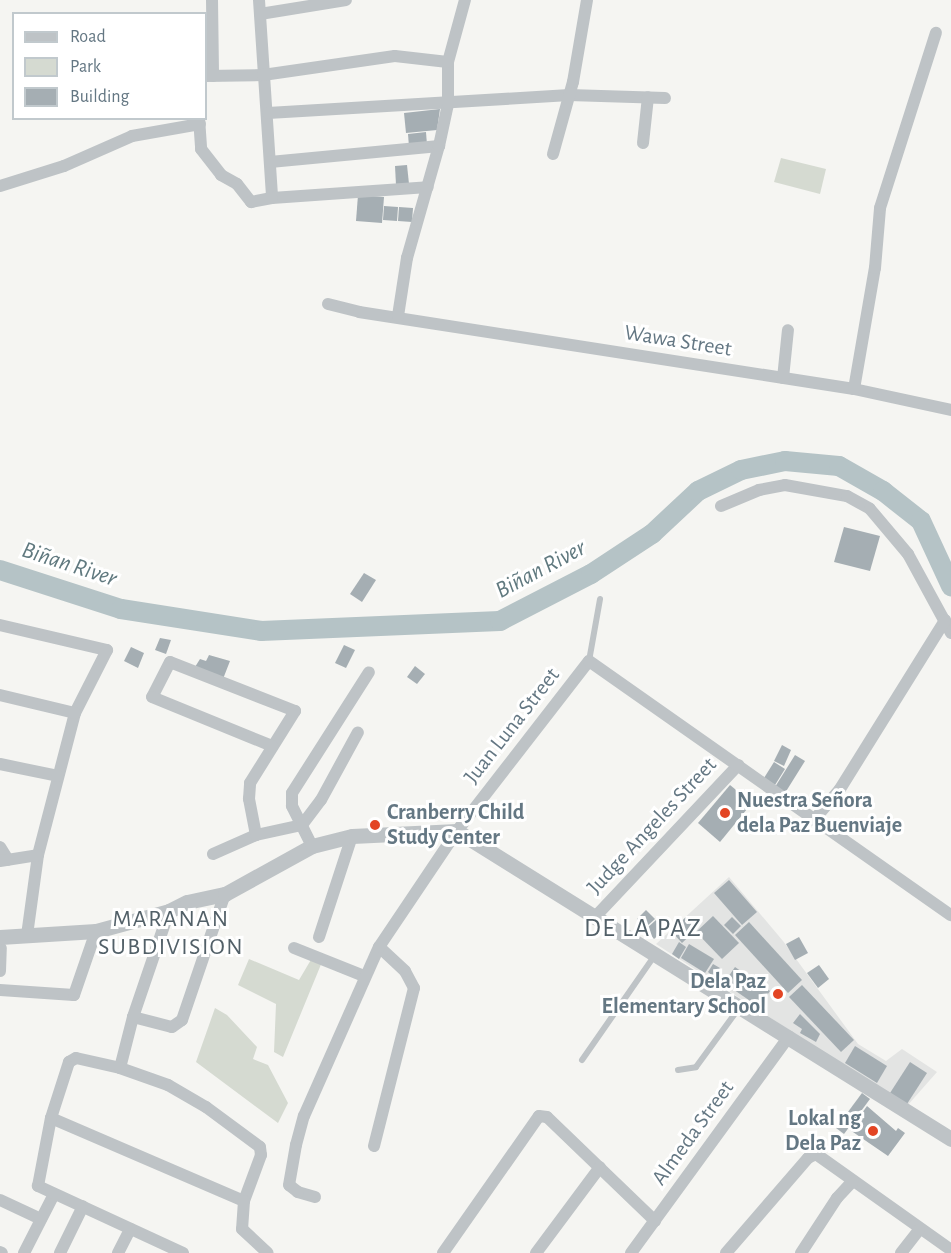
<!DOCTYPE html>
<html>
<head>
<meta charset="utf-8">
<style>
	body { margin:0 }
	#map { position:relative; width:951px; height:1253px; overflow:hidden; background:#f5f5f2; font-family:"Alegreya Sans",sans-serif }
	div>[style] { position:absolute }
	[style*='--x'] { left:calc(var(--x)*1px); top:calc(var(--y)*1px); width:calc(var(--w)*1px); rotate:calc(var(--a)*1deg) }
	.built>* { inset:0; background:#e3e4e3 }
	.green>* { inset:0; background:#d5dad1 }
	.river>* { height:20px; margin:-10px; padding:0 10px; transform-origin:10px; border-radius:10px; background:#b5c3c6 }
	.building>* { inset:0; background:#a5aeb3 }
	.service>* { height:6px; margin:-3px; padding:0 3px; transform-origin:3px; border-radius:3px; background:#bec3c6 }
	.minor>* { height:12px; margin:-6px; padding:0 6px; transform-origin:6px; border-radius:6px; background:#bec3c6 }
	.tertiary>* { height:15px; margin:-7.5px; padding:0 7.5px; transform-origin:7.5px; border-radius:7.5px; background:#bec3c6 }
	.dots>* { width:16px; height:16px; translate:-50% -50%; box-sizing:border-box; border:3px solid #fff; border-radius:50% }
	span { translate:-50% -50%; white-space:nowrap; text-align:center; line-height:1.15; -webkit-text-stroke:6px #fff; paint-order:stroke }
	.street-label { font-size:22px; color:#647783 }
	.poi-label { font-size:22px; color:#647783; font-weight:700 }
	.left { translate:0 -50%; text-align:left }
	.right { translate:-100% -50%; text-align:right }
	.water-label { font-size:24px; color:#60797f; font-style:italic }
	.neighbourhood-label { font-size:24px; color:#526068; letter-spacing:1.5px }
	.quarter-label { font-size:26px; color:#526068; letter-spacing:1.5px }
	.legend { position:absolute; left:12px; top:12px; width:195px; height:108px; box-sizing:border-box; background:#fff; border:2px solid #c1c9cd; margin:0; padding:8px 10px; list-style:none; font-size:18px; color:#647783 }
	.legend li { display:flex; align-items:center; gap:12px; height:30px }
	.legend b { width:30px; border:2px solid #c1c9cd }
</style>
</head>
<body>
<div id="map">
	<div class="built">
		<div style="clip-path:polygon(729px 877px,783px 941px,858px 1044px,886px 1061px,902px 1049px,937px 1072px,907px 1106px,656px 944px)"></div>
	</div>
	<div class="green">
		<div style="clip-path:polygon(781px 158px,826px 169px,820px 194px,774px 182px)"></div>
		<div style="clip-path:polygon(312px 958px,322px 962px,283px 1057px,274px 1052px,276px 1004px,238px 985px,249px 959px,299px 980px)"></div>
		<div style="clip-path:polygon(215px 1008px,227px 1015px,257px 1047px,253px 1059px,268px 1065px,288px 1103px,278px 1123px,196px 1062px)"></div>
	</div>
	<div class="river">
		<div style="--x:0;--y:570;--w:127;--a:17.9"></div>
		<div style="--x:121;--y:609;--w:142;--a:8.9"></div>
		<div style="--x:261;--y:631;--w:239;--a:-2.4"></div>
		<div style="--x:500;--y:621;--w:102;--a:-27.3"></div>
		<div style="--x:591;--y:574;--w:73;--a:-33.3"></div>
		<div style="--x:652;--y:534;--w:63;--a:-43.1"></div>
		<div style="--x:698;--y:491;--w:48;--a:-26"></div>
		<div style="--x:741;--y:470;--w:45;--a:-11.6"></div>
		<div style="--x:785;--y:461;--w:54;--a:5.3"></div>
		<div style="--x:839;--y:466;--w:51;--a:29.6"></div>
		<div style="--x:883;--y:491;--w:48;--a:38.3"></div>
		<div style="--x:921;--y:521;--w:72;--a:65.2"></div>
	</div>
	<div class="building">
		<div style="clip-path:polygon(440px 109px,437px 130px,406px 133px,404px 113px)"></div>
		<div style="clip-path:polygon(426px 132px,427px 145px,409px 147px,408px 134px)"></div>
		<div style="clip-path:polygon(407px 165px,409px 184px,396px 185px,395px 166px)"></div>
		<div style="clip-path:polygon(358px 195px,384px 197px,382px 223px,356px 221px)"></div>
		<div style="clip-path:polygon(384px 206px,398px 207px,397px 221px,383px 220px)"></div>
		<div style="clip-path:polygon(399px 207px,413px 208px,412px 222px,398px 221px)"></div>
		<div style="clip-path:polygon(844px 527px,880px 536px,870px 571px,834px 562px)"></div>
		<div style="clip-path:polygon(364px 573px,376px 580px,362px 602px,350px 594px)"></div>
		<div style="clip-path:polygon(160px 638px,171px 640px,166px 654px,155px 650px)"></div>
		<div style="clip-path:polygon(344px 645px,355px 650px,346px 668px,335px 663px)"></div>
		<div style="clip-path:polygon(131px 647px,144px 653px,138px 668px,124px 661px)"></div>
		<div style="clip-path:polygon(209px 655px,230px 661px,223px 679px,195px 667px,200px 659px,206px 661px)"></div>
		<div style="clip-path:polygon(415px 666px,425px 674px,417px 684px,407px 677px)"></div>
		<div style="clip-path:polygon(782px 745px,791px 750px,784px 766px,774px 761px)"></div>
		<div style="clip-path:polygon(795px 755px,805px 761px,785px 793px,775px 787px)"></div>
		<div style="clip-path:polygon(774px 762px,785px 769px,775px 785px,764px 778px)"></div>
		<div style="clip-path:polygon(730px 785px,752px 803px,720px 842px,698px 823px)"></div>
		<div style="clip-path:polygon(729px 880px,757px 912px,742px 925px,714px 893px)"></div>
		<div style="clip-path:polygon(646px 910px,655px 919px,646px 927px,637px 919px)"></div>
		<div style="clip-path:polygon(713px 916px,739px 943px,722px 959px,696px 932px)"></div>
		<div style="clip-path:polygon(686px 917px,697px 929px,682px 943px,671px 931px)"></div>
		<div style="clip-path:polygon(732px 917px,741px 926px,733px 934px,724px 925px)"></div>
		<div style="clip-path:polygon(656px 920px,664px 930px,654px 939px,646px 929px)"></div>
		<div style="clip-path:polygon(749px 922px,802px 980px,788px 993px,735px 935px)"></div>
		<div style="clip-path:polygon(799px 937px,808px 953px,795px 960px,786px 944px)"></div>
		<div style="clip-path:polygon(679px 942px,686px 947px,679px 959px,672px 954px)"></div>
		<div style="clip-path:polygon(689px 944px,714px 959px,705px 973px,681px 958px)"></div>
		<div style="clip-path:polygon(713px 964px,720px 968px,714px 977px,708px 972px)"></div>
		<div style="clip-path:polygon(819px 965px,829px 979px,818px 988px,807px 973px)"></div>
		<div style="clip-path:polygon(735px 967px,770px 991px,759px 1007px,724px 983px)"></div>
		<div style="clip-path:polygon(802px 985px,854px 1040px,841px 1052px,789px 997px)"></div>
		<div style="clip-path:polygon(800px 1014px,820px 1034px,816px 1042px,800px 1033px,802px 1029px,793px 1023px)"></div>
		<div style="clip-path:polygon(855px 1046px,887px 1066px,877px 1083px,845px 1063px)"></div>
		<div style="clip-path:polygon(910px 1062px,927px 1073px,907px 1104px,890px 1093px)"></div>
		<div style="clip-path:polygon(862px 1093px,870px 1099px,844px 1134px,836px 1128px)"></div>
		<div style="clip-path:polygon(867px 1106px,896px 1131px,898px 1128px,905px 1133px,888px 1156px,850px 1130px)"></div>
	</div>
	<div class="service">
		<div style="--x:589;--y:661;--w:63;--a:-79.9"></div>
		<div style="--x:582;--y:1060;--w:128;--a:-55.2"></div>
		<div style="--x:678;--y:1070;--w:18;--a:-9"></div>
		<div style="--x:696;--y:1067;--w:73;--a:-53.9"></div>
	</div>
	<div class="minor">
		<div style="--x:212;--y:0;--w:76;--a:89.2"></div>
		<div style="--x:259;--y:0;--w:198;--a:86.2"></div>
		<div style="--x:272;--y:198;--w:156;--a:-4"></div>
		<div style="--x:260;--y:14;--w:87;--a:-9.2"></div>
		<div style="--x:206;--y:76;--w:57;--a:-1"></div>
		<div style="--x:263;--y:75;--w:133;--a:-8.2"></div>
		<div style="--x:395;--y:56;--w:53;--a:6.5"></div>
		<div style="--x:268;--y:113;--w:302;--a:-3.4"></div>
		<div style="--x:569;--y:95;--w:96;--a:1.8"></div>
		<div style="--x:199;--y:118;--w:31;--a:86"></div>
		<div style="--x:201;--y:149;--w:33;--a:52"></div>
		<div style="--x:221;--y:175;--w:18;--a:29"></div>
		<div style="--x:237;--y:184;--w:23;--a:52"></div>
		<div style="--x:251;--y:202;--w:21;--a:-11"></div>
		<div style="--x:643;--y:143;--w:46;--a:-83.8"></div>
		<div style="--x:553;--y:154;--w:75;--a:-74.5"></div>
		<div style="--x:573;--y:82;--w:83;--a:-80.3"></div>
		<div style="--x:270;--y:162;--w:170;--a:-5.4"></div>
		<div style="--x:0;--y:186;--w:67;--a:-17.4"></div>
		<div style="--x:64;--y:166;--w:74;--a:-23.8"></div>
		<div style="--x:132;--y:136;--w:69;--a:-10"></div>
		<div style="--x:328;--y:304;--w:32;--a:14"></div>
		<div style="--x:359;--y:312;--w:501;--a:8.84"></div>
		<div style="--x:854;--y:389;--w:99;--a:12.2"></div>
		<div style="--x:398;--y:316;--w:59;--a:-81.2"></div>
		<div style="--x:407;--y:258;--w:116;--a:-74.1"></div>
		<div style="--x:439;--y:146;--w:43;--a:-77.9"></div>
		<div style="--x:448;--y:104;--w:42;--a:-90"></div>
		<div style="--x:448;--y:62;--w:64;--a:-74.7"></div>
		<div style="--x:783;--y:378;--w:48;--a:-84.1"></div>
		<div style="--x:854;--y:389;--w:123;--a:-80.2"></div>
		<div style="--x:875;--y:268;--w:60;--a:-85.2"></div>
		<div style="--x:880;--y:208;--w:184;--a:-72.3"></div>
		<div style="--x:721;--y:506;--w:41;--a:-22.8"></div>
		<div style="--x:759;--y:490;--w:26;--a:-11"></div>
		<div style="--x:785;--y:485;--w:63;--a:10.1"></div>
		<div style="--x:847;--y:496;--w:26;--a:29"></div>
		<div style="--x:870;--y:509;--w:59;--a:49.8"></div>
		<div style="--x:908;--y:554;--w:90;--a:61.4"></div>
		<div style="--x:0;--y:625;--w:110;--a:13.2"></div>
		<div style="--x:107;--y:650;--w:71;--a:116.9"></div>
		<div style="--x:75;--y:713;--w:147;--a:104.6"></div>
		<div style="--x:38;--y:855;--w:81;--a:97.8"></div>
		<div style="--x:0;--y:695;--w:77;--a:13.5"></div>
		<div style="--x:0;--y:764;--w:59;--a:11.7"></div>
		<div style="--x:814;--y:820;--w:40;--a:-50"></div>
		<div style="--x:840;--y:789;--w:199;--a:-58.1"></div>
		<div style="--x:256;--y:835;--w:37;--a:-101"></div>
		<div style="--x:249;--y:799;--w:16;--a:-86"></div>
		<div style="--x:250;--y:783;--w:85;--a:-58"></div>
		<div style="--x:295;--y:711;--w:134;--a:-158.6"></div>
		<div style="--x:170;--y:662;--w:39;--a:117"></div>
		<div style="--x:152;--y:697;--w:130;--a:22.2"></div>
		<div style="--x:312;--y:846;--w:45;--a:-116.6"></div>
		<div style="--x:292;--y:806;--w:13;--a:-90"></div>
		<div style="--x:292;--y:793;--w:143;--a:-57.5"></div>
		<div style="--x:0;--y:847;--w:15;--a:58"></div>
		<div style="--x:213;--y:854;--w:47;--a:-23.8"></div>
		<div style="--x:256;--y:835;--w:47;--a:-12.3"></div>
		<div style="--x:302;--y:825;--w:31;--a:-53"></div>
		<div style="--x:321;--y:800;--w:77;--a:-61.4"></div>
		<div style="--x:0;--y:861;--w:38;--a:-9"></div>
		<div style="--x:595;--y:917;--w:209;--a:-46.7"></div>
		<div style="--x:319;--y:937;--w:106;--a:-71.9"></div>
		<div style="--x:294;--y:948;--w:75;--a:21.8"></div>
		<div style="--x:0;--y:971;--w:23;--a:-88"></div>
		<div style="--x:0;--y:990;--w:74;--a:3.9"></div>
		<div style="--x:74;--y:995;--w:68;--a:-71"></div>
		<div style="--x:133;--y:1017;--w:40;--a:14.4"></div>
		<div style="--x:172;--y:1027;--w:12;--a:-35"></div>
		<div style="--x:182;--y:1020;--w:133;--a:-71.2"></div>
		<div style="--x:120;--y:1068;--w:53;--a:-75.7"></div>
		<div style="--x:133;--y:1017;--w:112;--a:-71.2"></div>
		<div style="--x:51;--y:1118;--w:210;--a:23.3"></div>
		<div style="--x:374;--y:1146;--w:163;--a:-75.8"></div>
		<div style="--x:414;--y:988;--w:19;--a:-118"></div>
		<div style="--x:405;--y:971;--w:35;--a:-137"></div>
		<div style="--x:315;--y:1197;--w:18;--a:-164"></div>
		<div style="--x:298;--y:1192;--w:11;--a:-142"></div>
		<div style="--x:289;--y:1185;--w:41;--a:-80.1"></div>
		<div style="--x:296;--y:1145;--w:30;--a:-75"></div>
		<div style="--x:304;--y:1116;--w:185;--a:-66.1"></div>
		<div style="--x:379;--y:947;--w:140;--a:-56.1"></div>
		<div style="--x:457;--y:831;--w:215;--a:-52.2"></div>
		<div style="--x:589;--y:661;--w:442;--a:35.1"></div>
		<div style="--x:0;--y:1200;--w:45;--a:24.9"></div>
		<div style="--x:0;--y:1252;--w:2;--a:27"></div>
		<div style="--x:24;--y:1253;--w:66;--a:-63"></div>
		<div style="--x:60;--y:1253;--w:52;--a:-63.9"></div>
		<div style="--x:118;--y:1253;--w:27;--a:-63"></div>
		<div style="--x:183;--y:1253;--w:160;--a:-155.2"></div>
		<div style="--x:38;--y:1186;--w:69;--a:-79.2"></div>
		<div style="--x:51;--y:1118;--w:59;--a:-72.2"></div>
		<div style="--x:69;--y:1062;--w:8;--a:-30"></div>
		<div style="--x:76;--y:1058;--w:45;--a:12.8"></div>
		<div style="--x:120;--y:1068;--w:51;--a:19.5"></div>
		<div style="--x:168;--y:1085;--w:44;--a:30.1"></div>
		<div style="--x:206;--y:1107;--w:67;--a:36.5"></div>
		<div style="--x:260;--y:1147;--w:8;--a:83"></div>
		<div style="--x:261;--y:1155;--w:49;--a:110.3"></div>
		<div style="--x:244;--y:1201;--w:28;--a:94"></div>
		<div style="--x:242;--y:1229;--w:35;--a:43"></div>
		<div style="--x:443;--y:1253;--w:167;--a:-55"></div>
		<div style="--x:539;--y:1116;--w:8;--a:7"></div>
		<div style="--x:547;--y:1117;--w:150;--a:43.9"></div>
		<div style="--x:536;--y:1253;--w:107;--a:-53.3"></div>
		<div style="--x:631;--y:1253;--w:268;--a:-53.9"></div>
		<div style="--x:726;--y:1253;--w:125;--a:-49.2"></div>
		<div style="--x:808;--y:1158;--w:9;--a:-27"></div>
		<div style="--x:816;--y:1154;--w:166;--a:35.4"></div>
		<div style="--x:801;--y:1253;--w:66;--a:-56.8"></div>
		<div style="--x:837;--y:1198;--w:23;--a:-47"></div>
		<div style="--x:901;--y:1253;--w:29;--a:-52"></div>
	</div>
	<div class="tertiary">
		<div style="--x:0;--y:937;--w:96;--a:-3.6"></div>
		<div style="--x:96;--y:931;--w:76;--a:-15.3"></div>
		<div style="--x:169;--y:911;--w:20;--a:-27"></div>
		<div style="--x:187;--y:902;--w:39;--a:-12"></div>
		<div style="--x:225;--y:894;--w:99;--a:-28.9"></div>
		<div style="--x:312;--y:846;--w:41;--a:-14"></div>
		<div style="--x:352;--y:836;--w:105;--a:-2.7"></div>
		<div style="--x:457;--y:831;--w:582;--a:31.94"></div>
	</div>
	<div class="dots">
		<div style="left:725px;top:813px;background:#e34524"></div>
		<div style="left:375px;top:825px;background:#e34524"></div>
		<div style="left:778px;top:994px;background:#e34524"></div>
		<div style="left:873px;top:1131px;background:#e34524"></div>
	</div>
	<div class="street-label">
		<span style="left:678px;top:341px;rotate:9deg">Wawa Street</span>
		<span style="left:512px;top:726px;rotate:-52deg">Juan Luna Street</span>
		<span style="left:652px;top:826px;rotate:-47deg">Judge Angeles Street</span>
		<span style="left:693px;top:1133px;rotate:-54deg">Almeda Street</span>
	</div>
	<div class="poi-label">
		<span class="left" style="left:737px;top:813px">Nuestra Señora<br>dela Paz Buenviaje</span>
		<span class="left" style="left:387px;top:825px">Cranberry Child<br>Study Center</span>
		<span class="right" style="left:766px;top:994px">Dela Paz<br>Elementary School</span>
		<span class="right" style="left:861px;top:1131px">Lokal ng<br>Dela Paz</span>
	</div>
	<div class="water-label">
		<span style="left:69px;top:565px;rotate:18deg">Biñan River</span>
		<span style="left:541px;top:570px;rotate:-28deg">Biñan River</span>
	</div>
	<div class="neighbourhood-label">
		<span style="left:171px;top:934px">MARANAN<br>SUBDIVISION</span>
	</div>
	<div class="quarter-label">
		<span style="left:643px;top:929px">DE LA PAZ</span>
	</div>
	<ul class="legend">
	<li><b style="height:8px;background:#bec3c6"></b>Road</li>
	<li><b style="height:16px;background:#d5dad1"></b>Park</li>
	<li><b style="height:16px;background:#a5aeb3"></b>Building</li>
	</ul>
</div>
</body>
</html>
